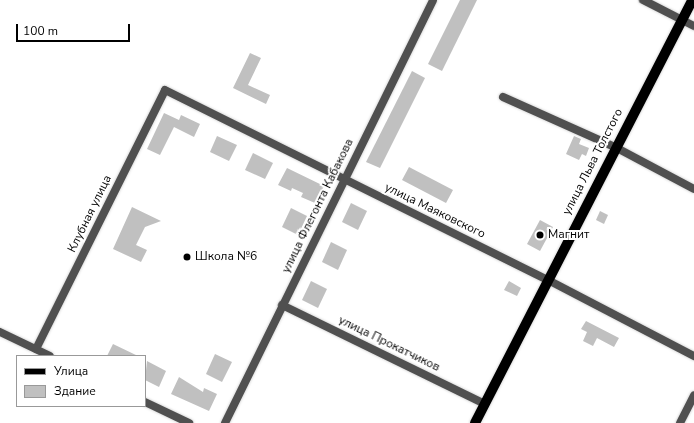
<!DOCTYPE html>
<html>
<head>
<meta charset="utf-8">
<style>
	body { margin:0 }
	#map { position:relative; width:694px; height:423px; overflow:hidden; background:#fff; font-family:"Nunito Sans",sans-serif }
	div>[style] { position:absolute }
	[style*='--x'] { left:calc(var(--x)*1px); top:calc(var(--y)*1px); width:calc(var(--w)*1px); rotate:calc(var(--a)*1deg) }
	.building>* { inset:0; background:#c0c0c0 }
	.roads { filter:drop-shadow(0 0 1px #dbdbdb) drop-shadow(0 0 1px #dbdbdb) }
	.minor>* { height:8px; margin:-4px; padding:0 4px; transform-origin:4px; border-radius:4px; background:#505050 }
	.tertiary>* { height:8px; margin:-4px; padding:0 4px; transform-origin:4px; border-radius:4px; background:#505050 }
	.primary>* { height:10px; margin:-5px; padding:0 5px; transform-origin:5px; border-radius:5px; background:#000 }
	.dots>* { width:11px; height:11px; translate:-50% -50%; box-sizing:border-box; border:2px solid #fff; border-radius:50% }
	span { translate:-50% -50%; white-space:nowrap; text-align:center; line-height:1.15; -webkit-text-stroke:4px #fff; paint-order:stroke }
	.street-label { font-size:12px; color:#000 }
	.poi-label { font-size:12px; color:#000 }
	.left { translate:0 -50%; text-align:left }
	.legend { position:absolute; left:16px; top:355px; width:130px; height:52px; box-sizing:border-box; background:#fff; border:1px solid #999; margin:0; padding:5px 7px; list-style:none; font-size:12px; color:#000 }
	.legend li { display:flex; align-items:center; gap:8px; height:20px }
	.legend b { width:20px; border:1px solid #999 }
	.scale { position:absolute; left:16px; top:24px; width:114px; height:18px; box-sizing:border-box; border:2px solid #000; border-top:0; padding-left:5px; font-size:12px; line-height:14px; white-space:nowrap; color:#000; -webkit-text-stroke:3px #fff; paint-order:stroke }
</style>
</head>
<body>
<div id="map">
	<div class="building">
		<div style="clip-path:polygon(460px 0,477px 0,442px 71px,428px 64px)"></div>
		<div style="clip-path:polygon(250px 53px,261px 58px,248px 85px,270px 95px,266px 104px,233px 88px)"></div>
		<div style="clip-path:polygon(412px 71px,425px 78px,380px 168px,366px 162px)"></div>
		<div style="clip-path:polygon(164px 113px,179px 120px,181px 115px,200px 124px,194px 137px,174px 127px,160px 155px,147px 149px)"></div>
		<div style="clip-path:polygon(217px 136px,237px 145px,229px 161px,210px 152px)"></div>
		<div style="clip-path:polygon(574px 136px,581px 139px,579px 144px,589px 148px,586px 156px,582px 154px,579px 160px,566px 154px)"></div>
		<div style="clip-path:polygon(253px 153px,273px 163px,265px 179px,245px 170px)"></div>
		<div style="clip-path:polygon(409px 167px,453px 190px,446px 203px,402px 180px)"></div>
		<div style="clip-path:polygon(287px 168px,324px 186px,315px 203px,301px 197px,303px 193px,292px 188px,291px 191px,278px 185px)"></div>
		<div style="clip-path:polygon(351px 203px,367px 211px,358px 230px,342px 222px)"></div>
		<div style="clip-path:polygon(132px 207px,161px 221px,145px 227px,136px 245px,147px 250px,141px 262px,113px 249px)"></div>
		<div style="clip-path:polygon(291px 208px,307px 216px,298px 235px,282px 227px)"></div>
		<div style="clip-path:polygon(600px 211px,608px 215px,604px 224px,596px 220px)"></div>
		<div style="clip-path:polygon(540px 220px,553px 227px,540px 251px,527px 244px)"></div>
		<div style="clip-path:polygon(331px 242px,347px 250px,338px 270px,322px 262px)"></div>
		<div style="clip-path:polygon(311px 281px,327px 289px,318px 308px,302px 300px)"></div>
		<div style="clip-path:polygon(509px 281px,521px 288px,517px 296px,504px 290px)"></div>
		<div style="clip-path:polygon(586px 321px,619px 338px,614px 347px,597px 338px,593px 346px,583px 341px,587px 332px,581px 329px)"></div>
		<div style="clip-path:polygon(113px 344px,138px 356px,107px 356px)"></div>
		<div style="clip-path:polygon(215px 354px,232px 362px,222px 382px,206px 374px)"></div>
		<div style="clip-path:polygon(147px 361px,166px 371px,159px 387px,145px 380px)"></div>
		<div style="clip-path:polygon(179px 377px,203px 392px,204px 388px,217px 394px,209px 411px,171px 394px)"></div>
	</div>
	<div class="roads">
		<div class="minor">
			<div style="--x:643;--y:0;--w:57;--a:27"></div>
			<div style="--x:503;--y:97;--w:123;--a:24.1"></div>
			<div style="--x:615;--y:147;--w:89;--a:28"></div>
			<div style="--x:282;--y:305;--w:226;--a:26"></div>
			<div style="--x:36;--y:349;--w:289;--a:-63.5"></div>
			<div style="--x:165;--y:90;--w:428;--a:26.4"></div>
			<div style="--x:548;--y:280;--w:165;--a:27.5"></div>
			<div style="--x:225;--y:423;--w:471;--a:-63.8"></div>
			<div style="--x:680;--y:423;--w:31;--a:-63"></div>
		</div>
		<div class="tertiary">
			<div style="--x:0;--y:332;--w:55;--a:25.6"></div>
			<div style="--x:145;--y:402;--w:49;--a:25.5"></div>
		</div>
		<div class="primary">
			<div style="--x:475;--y:423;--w:475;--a:-62.8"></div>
		</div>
	</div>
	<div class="dots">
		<div style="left:540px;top:235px;background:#000"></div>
		<div style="left:187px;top:257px;background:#000"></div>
	</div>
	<div class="street-label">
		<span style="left:593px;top:162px;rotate:-63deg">улица Льва Толстого</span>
		<span style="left:318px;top:206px;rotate:-64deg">улица Флегонта Кабакова</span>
		<span style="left:435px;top:211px;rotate:26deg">улица Маяковского</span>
		<span style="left:90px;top:214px;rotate:-64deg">Клубная улица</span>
		<span style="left:389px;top:344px;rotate:26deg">улица Прокатчиков</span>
	</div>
	<div class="poi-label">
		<span class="left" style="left:548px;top:235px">Магнит</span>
		<span class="left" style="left:195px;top:257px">Школа №6</span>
	</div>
	<ul class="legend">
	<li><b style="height:5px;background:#000"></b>Улица</li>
	<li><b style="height:11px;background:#c0c0c0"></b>Здание</li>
	</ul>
	<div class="scale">100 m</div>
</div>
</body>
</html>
